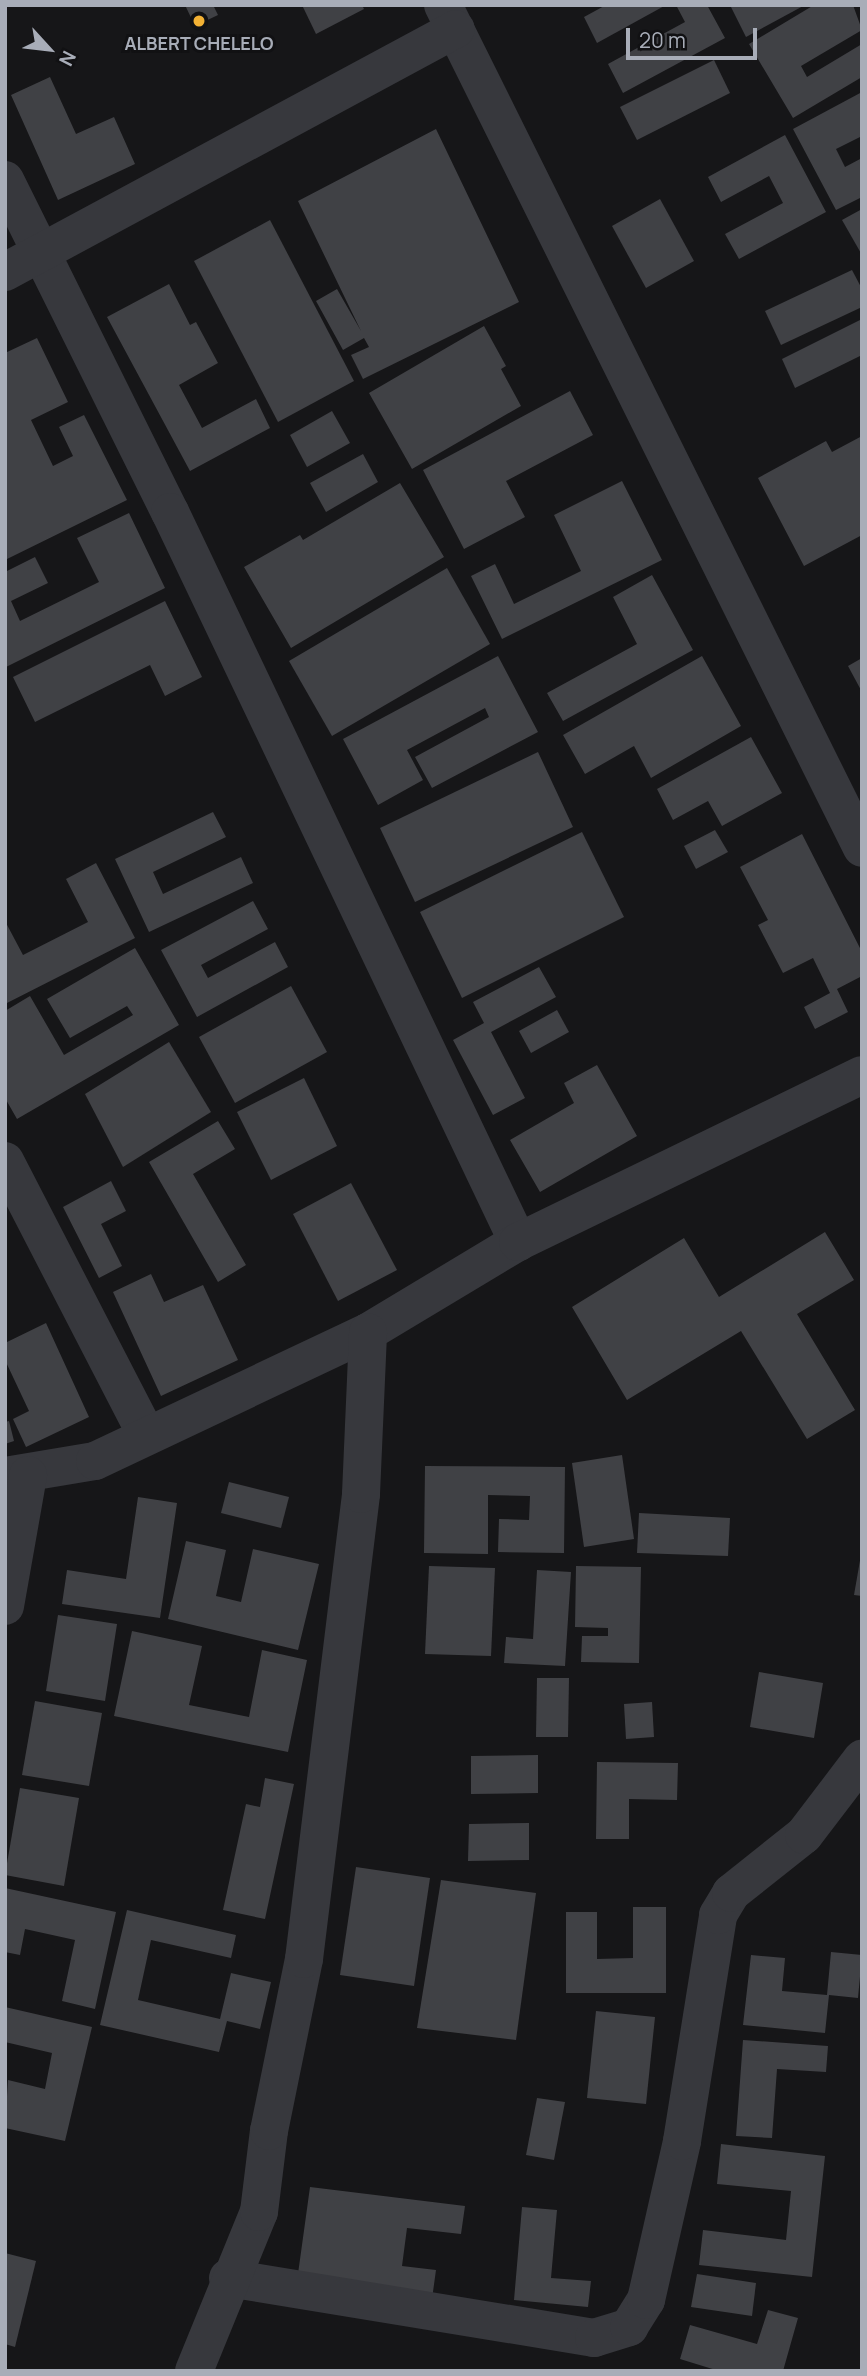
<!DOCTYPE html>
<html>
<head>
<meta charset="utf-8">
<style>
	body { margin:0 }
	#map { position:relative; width:867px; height:2376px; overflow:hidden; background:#161618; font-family:Manrope,sans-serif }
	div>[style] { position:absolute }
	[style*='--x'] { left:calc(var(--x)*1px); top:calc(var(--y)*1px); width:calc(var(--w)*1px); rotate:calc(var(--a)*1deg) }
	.building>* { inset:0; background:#404145 }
	.minor>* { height:38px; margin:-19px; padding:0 19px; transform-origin:19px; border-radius:19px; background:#37383d }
	.dots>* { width:19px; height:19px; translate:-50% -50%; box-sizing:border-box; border:4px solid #111113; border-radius:50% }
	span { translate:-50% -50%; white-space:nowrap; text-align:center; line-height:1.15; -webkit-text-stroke:6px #111113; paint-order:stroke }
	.poi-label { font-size:18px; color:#a8adb8; font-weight:700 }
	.frame { position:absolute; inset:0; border:7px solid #a8adb8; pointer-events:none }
	.north { position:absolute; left:14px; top:14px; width:70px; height:70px; -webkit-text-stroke:5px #111113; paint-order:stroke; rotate:117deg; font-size:19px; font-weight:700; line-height:28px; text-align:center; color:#a8adb8 }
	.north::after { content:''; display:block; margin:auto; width:24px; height:32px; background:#a8adb8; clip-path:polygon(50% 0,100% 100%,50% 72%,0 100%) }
	.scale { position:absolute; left:626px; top:28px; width:131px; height:32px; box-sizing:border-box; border:4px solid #a8adb8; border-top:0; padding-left:9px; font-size:21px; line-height:24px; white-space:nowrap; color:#a8adb8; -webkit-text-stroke:5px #111113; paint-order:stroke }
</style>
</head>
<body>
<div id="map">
	<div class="building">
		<div style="clip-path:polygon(185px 5px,213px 5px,218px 15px,195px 26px)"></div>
		<div style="clip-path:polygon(302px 5px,362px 5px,364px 9px,316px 34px)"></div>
		<div style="clip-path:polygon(606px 5px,666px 5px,597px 43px,584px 17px)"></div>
		<div style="clip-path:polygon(676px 5px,707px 5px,725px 38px,623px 93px,608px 64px,685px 22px)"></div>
		<div style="clip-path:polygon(730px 5px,805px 5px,746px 37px)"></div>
		<div style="clip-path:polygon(814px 5px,853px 5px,862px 30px,801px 66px,807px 77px,862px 44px,862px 77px,793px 118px,749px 44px)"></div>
		<div style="clip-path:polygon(714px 60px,730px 93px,637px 140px,620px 107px)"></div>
		<div style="clip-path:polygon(50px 77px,76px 134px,114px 117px,135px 164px,58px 200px,11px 95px)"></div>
		<div style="clip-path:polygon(862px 92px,862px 136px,836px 149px,845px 167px,862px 158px,862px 197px,836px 210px,793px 129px)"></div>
		<div style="clip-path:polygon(436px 129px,519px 302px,363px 379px,351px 355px,369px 347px,364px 338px,343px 350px,316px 301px,337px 289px,361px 331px,298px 201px)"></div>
		<div style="clip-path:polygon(785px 135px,826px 212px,739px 259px,725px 234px,783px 203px,769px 176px,721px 202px,708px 177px)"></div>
		<div style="clip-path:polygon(660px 199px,694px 261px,646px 288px,612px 226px)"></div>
		<div style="clip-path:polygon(862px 209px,862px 255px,842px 220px)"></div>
		<div style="clip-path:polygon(270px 220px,354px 381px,278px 422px,194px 261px)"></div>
		<div style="clip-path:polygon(852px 270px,862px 289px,862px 307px,781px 345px,765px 311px)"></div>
		<div style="clip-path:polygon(169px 284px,190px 325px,196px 322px,218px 363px,179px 385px,202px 428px,256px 399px,270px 428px,190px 471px,107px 317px)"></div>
		<div style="clip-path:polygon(862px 319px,862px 355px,795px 388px,782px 359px)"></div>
		<div style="clip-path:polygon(484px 326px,506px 366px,501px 369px,521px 406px,412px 469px,369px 393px)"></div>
		<div style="clip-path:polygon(37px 338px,68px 402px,31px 420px,53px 466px,73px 456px,59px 427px,84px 415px,127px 500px,5px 560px,5px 353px)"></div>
		<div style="clip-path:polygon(570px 391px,593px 435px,506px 481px,525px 517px,464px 549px,423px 470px)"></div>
		<div style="clip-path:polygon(332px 411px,350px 443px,307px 467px,290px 435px)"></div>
		<div style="clip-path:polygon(862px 436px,862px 535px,804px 566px,758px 478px,826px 441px,832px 452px)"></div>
		<div style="clip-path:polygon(363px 454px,378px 482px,326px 512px,310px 483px)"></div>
		<div style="clip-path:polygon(622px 481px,662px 560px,502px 639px,471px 576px,495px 564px,514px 604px,581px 571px,554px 515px)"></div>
		<div style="clip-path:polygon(400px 483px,444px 557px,291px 648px,244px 567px,300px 535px,303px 540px)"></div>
		<div style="clip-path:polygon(129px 513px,165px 588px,6px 667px,5px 572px,35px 557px,48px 583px,11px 601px,20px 621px,99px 582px,77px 538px)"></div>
		<div style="clip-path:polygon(447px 568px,490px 644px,332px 736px,289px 661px)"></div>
		<div style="clip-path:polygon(652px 575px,693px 650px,563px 721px,547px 693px,637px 644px,613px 597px)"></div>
		<div style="clip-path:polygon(165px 601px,202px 677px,165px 696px,150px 665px,35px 722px,13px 677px)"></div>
		<div style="clip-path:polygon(498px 656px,538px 732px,432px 788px,415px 757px,489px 717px,485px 708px,407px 750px,423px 780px,378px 805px,343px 739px)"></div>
		<div style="clip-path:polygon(702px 656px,741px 726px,651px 778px,634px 746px,585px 774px,563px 735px)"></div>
		<div style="clip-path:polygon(862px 658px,862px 692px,848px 666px)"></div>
		<div style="clip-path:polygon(751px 737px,782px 793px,722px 826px,708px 801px,673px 820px,657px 789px)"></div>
		<div style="clip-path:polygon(538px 752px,573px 827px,415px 902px,380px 828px)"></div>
		<div style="clip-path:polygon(213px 812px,226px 837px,153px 872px,163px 894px,241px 857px,253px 883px,149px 932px,115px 859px)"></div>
		<div style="clip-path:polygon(715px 830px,728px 852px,696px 869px,684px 846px)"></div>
		<div style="clip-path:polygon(582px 832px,624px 917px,462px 998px,420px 912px)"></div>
		<div style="clip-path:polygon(802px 834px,862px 952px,862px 976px,837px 989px,848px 1012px,815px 1029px,804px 1007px,830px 993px,813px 958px,783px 973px,758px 925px,768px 920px,740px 867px)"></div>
		<div style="clip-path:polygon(96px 863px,135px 938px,5px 1004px,5px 921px,23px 955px,88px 922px,66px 879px)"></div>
		<div style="clip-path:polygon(253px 901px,268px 929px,201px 965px,208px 978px,275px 942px,288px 967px,197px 1017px,161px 950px)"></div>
		<div style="clip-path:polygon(135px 948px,179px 1025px,17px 1119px,5px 1098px,5px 1011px,30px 996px,64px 1055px,133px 1015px,127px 1006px,70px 1038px,47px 999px)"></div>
		<div style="clip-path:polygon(539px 967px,556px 997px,491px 1032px,525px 1098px,493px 1115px,453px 1040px,484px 1023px,473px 1002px)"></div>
		<div style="clip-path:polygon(291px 986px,327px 1052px,235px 1103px,199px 1037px)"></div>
		<div style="clip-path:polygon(557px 1010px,569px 1032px,531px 1053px,519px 1031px)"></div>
		<div style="clip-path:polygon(169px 1042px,211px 1112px,123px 1167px,85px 1094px)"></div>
		<div style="clip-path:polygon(597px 1065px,637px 1136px,540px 1192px,510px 1140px,574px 1103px,564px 1083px)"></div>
		<div style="clip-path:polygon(304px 1078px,337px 1146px,271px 1180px,237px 1112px)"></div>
		<div style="clip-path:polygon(218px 1121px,235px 1149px,193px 1174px,246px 1265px,218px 1282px,149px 1162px)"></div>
		<div style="clip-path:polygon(111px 1181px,126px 1211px,101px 1224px,122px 1266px,99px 1278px,63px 1207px)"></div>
		<div style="clip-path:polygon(351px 1183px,397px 1270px,338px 1301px,293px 1214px)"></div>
		<div style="clip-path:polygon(825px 1232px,854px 1280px,797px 1314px,855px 1410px,807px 1439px,741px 1331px,627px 1400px,572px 1307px,684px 1238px,719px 1297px)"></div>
		<div style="clip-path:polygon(151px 1274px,164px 1302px,203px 1285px,238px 1360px,161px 1396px,113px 1292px)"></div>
		<div style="clip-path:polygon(46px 1323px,89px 1417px,26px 1447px,13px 1419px,29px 1411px,5px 1360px,5px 1343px)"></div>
		<div style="clip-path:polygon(9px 1421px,14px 1441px,5px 1444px,5px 1422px)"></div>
		<div style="clip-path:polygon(622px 1455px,634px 1539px,584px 1547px,572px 1463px)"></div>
		<div style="clip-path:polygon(425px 1466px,565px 1467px,564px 1553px,498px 1552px,499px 1519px,529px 1520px,530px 1496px,488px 1495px,488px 1554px,424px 1553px)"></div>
		<div style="clip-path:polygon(229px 1482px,289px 1497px,281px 1528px,221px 1513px)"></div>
		<div style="clip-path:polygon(138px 1497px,177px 1503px,160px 1618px,62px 1604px,67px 1570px,126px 1579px)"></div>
		<div style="clip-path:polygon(639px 1513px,730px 1518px,728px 1556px,637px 1553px)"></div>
		<div style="clip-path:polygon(186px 1541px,226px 1550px,216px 1596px,241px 1602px,253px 1549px,319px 1564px,298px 1650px,168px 1619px)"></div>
		<div style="clip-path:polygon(862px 1549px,862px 1596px,854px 1595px)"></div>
		<div style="clip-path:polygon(429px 1566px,495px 1568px,491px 1656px,425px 1654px)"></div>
		<div style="clip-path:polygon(576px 1566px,641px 1567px,639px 1663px,581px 1662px,582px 1636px,608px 1636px,608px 1628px,575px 1627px)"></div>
		<div style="clip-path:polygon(537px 1570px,571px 1572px,565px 1666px,504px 1663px,506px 1637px,533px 1639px)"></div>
		<div style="clip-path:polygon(58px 1615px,117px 1624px,105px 1701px,46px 1691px)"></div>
		<div style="clip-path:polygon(132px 1631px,202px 1646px,189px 1705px,249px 1717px,262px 1650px,307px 1660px,288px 1752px,114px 1716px)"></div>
		<div style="clip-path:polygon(759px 1672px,823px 1683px,814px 1738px,750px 1727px)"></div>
		<div style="clip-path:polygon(537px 1678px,569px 1678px,568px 1737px,536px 1737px)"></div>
		<div style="clip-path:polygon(35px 1701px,102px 1713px,89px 1786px,22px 1775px)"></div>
		<div style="clip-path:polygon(652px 1702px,654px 1737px,626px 1739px,624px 1704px)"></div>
		<div style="clip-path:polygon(538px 1755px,538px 1793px,471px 1794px,471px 1756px)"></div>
		<div style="clip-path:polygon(597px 1762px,678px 1763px,677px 1800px,629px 1799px,629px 1839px,596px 1839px)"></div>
		<div style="clip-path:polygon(265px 1778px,294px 1784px,265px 1919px,223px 1910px,246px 1804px,260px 1807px)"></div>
		<div style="clip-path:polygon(20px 1788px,79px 1798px,64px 1886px,5px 1875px)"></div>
		<div style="clip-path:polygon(529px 1823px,529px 1860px,468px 1861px,469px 1824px)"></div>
		<div style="clip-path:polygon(356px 1867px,430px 1878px,414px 1986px,340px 1975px)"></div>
		<div style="clip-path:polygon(441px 1880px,536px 1893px,516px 2040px,417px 2028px)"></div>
		<div style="clip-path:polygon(5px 1888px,116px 1912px,95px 2009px,62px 2001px,75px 1940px,25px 1929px,20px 1955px,5px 1952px)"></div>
		<div style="clip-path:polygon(633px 1907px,666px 1907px,666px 1993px,566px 1993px,566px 1912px,597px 1912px,597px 1959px,633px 1958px)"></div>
		<div style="clip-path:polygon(127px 1910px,236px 1935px,231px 1958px,151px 1940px,138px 2000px,220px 2019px,231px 1973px,271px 1982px,260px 2029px,227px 2021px,219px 2052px,100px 2025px)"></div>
		<div style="clip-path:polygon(831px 1952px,862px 1955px,858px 1998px,829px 1995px,825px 2033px,743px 2025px,751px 1955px,785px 1958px,782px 1991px,827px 1995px)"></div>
		<div style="clip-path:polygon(5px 2007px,92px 2027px,65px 2141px,5px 2128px,8px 2080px,45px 2089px,52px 2053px,5px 2042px)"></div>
		<div style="clip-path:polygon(596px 2011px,655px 2017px,646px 2104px,587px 2098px)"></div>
		<div style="clip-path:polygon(743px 2040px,828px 2046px,826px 2072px,777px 2069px,772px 2138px,736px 2136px)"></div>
		<div style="clip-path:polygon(537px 2098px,565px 2102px,554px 2160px,526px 2155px)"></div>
		<div style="clip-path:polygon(721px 2144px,825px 2156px,812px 2277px,699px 2265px,703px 2230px,786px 2240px,791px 2191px,717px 2184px)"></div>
		<div style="clip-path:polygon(310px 2187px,465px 2206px,461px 2234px,407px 2228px,402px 2266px,436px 2270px,432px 2299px,297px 2281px)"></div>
		<div style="clip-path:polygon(522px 2207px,557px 2210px,551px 2278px,591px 2281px,588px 2307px,514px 2300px)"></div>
		<div style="clip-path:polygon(5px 2253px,36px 2261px,15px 2347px,5px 2344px)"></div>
		<div style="clip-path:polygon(697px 2274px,756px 2283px,752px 2316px,691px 2307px)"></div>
		<div style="clip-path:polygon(768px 2310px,798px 2318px,783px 2371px,719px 2371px,680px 2359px,690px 2325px,757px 2344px)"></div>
	</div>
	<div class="minor">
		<div style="--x:443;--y:5;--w:941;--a:63.57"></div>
		<div style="--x:5;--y:180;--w:371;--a:63.6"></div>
		<div style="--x:170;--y:512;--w:809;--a:64.51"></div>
		<div style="--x:5;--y:272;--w:512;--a:-28.32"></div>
		<div style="--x:5;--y:1161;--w:307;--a:62.7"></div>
		<div style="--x:5;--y:1476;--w:91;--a:-9.5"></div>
		<div style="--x:95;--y:1461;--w:302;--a:-25.3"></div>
		<div style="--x:368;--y:1332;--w:175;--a:-31"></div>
		<div style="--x:518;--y:1242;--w:382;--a:-25.9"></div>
		<div style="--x:5;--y:1606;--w:133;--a:-80"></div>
		<div style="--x:228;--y:2278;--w:371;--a:9.3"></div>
		<div style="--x:594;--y:2338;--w:37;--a:-17"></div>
		<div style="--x:629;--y:2327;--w:32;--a:-58"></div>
		<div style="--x:646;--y:2300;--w:163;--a:-77.2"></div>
		<div style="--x:682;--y:2141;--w:229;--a:-80.9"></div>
		<div style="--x:718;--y:1915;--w:26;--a:-59"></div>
		<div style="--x:731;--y:1893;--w:93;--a:-38.5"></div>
		<div style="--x:804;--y:1835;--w:96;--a:-52.7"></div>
		<div style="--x:194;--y:2371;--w:172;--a:-67.8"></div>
		<div style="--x:259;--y:2212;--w:82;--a:-83"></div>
		<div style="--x:269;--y:2131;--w:176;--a:-78.5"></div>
		<div style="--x:304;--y:1959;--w:468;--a:-83"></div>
		<div style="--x:361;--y:1494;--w:162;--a:-87.5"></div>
	</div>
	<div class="dots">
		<div style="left:199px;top:21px;background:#f2b134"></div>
	</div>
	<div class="poi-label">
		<span style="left:199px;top:43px">ALBERT CHELELO</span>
	</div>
	<div class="frame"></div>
	<div class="north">N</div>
	<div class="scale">20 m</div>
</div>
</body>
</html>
